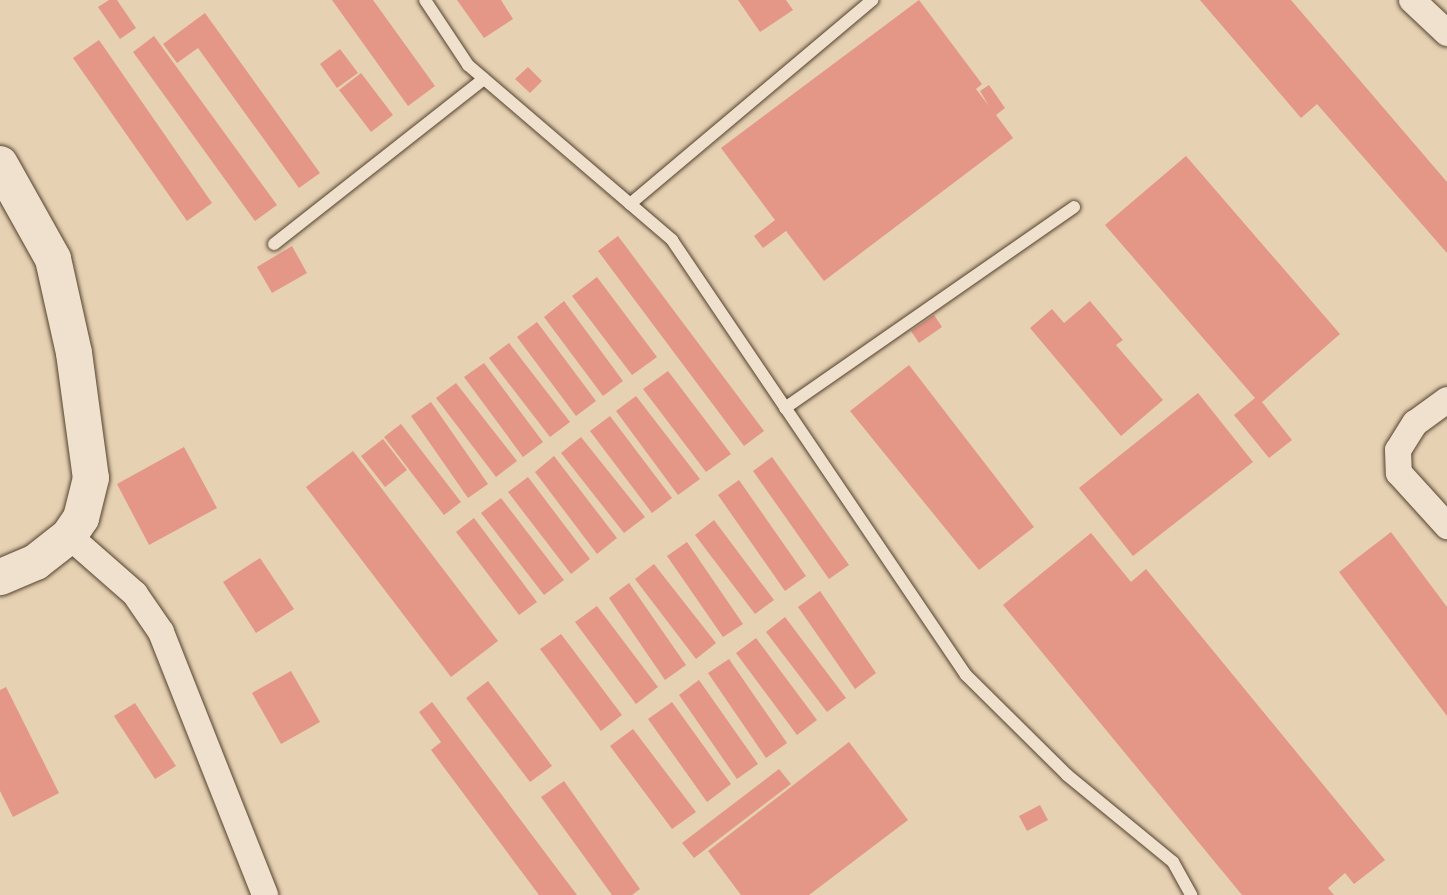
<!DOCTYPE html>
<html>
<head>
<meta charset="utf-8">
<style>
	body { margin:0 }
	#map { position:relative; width:1447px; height:895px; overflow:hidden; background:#e6d1b3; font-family:Alegreya,serif }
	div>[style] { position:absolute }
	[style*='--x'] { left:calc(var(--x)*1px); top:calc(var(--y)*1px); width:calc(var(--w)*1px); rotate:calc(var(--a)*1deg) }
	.building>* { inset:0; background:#e49787 }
	.roads { filter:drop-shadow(0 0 2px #54422e) drop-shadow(0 0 2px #54422e) }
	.service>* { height:12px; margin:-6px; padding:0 6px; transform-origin:6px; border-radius:6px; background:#efe1ce }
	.minor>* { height:26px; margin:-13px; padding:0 13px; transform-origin:13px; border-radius:13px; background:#efe1ce }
	.secondary>* { height:36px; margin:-18px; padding:0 18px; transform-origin:18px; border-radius:18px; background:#efe1ce }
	span { translate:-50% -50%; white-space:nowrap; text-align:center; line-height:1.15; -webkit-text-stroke:6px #efe1ce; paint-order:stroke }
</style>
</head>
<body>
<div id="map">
	<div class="building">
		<div style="clip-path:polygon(109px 0,117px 0,136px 28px,120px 39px,98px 7px)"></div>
		<div style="clip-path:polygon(332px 0,373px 0,435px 86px,408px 106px)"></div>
		<div style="clip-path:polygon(457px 0,501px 0,513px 19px,484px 38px)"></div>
		<div style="clip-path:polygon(738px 0,786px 0,793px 10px,760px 32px)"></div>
		<div style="clip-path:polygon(919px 0,982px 84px,976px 89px,989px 106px,980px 91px,989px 85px,1005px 108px,996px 115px,1013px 138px,824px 281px,786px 231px,763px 248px,754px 236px,775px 220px,721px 148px)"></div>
		<div style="clip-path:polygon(1200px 0,1291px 0,1447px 182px,1447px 253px,1317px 104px,1301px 118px)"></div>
		<div style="clip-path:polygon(205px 13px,320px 173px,299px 188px,198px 48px,177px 63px,163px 44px)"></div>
		<div style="clip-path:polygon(154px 36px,277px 205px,255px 221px,133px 52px)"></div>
		<div style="clip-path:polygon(99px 40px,212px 203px,187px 221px,73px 58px)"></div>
		<div style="clip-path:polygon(340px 49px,358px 73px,337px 88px,320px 64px)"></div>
		<div style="clip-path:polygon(528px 67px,542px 81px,530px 93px,515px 79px)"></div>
		<div style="clip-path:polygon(361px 73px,393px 115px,371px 132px,339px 90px)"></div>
		<div style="clip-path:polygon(1186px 156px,1340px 334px,1262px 402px,1292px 440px,1269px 458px,1234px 415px,1255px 398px,1105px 225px)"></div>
		<div style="clip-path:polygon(618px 236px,764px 431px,744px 446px,598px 251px)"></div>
		<div style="clip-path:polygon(292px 246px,307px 273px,272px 293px,257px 267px)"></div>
		<div style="clip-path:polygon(597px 277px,657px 357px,632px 375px,572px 296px)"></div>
		<div style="clip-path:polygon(564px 301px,623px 381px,603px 396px,544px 317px)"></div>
		<div style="clip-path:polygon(1090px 301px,1123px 340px,1116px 345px,1163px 400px,1121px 436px,1030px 328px,1052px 309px,1064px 323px)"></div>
		<div style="clip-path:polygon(934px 315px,942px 327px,919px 343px,911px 331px)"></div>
		<div style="clip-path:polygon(537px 322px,596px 401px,576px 416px,517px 337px)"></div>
		<div style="clip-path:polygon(509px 343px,570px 422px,550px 437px,489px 358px)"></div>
		<div style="clip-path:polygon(484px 363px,543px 442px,523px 457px,464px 377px)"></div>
		<div style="clip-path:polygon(909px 365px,1034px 527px,979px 570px,850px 411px)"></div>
		<div style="clip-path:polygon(668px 371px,731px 454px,706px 472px,643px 389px)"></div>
		<div style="clip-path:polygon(456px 383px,517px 461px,496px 477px,436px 398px)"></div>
		<div style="clip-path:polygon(1198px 393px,1253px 462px,1133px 556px,1079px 488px)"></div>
		<div style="clip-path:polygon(636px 396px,700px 479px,678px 495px,616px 411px)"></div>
		<div style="clip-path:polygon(431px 402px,488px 484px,468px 498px,411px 416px)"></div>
		<div style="clip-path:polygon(610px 416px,672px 498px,652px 513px,590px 431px)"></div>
		<div style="clip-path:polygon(401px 424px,461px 502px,444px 515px,384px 437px)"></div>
		<div style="clip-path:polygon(581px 437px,645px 517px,624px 533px,561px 453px)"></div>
		<div style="clip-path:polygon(383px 439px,407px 470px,385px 487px,361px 456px)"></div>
		<div style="clip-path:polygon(184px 447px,217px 508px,149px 545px,117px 484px)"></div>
		<div style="clip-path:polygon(353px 451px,498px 641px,451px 677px,306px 487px)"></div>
		<div style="clip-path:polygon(554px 456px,617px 538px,597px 554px,535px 472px)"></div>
		<div style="clip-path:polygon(772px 457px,849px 565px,829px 579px,753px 471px)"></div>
		<div style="clip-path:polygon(528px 477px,590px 559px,571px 574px,508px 492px)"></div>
		<div style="clip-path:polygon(739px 480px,806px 576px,785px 591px,718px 495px)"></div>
		<div style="clip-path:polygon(501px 498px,564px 580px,544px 595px,481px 513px)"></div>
		<div style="clip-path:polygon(474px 518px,537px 602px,519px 615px,456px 532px)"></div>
		<div style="clip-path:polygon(714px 520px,774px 600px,755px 614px,695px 535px)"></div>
		<div style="clip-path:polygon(1391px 532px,1447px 607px,1447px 716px,1339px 572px)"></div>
		<div style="clip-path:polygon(1091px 533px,1131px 582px,1146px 569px,1385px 860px,1354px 884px,1345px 873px,1328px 888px,1334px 895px,1242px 895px,1003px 605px)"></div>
		<div style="clip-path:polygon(687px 542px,743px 624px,723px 637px,667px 556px)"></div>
		<div style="clip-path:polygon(260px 558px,294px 609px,256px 633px,223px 582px)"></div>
		<div style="clip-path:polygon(654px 564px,716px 643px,696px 659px,635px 579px)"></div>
		<div style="clip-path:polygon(629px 583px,686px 665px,665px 680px,609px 598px)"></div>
		<div style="clip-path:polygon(820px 591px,876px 673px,855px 689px,798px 607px)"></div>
		<div style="clip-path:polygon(597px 606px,658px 687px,636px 704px,575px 622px)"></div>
		<div style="clip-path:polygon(785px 617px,846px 698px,827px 712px,766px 632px)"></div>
		<div style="clip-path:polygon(561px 634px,622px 715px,601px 731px,540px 649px)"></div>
		<div style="clip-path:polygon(756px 638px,817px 720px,797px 735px,736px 653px)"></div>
		<div style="clip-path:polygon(729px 659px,787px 743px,766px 758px,708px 673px)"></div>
		<div style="clip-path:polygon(291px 671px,320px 722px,281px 744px,252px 693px)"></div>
		<div style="clip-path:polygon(699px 680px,758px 764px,737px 779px,679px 695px)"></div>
		<div style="clip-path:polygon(488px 681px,552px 766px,530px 782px,466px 698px)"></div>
		<div style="clip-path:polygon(6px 687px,59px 793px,13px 817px,0 791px,0 690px)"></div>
		<div style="clip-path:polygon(432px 702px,577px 895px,539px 895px,431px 750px,441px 742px,419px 712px)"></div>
		<div style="clip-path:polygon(672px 702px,731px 784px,707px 802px,648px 719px)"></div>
		<div style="clip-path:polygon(135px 703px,176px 766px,155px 779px,114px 716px)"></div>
		<div style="clip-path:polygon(633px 729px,696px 812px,672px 829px,610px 746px)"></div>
		<div style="clip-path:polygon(849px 742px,908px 820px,809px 895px,741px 895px,708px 851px)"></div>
		<div style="clip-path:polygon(779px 769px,791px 784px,694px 858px,682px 843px)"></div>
		<div style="clip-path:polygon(564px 781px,640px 889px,632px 895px,612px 895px,541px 797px)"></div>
		<div style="clip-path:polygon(1040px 805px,1048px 820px,1027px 831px,1019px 816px)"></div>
	</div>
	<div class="roads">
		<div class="service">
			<div style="--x:425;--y:0;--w:78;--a:56.5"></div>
			<div style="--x:468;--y:65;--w:269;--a:40.6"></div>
			<div style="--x:672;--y:240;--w:525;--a:55.95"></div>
			<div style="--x:966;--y:675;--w:142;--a:44.7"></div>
			<div style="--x:1067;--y:775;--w:137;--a:39.4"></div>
			<div style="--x:1173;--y:862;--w:38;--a:61"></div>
			<div style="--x:630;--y:204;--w:317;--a:-40.1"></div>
			<div style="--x:274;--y:244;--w:267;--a:-38.2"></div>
			<div style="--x:785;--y:408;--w:352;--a:-34.8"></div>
		</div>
		<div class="minor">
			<div style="--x:1412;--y:0;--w:48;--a:43.3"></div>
			<div style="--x:1447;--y:400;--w:39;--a:144"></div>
			<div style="--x:1415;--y:423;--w:32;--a:122"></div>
			<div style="--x:1398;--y:450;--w:23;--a:88"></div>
			<div style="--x:1399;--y:473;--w:72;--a:47.8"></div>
			<div style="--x:69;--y:536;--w:88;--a:41.3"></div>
			<div style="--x:135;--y:594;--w:46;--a:55.6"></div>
			<div style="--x:161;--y:632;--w:283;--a:68.4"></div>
		</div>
		<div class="secondary">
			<div style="--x:0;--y:164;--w:109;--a:60.8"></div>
			<div style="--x:53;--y:259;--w:96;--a:77.4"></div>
			<div style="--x:74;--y:353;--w:126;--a:82.3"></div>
			<div style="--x:91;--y:478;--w:41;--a:104"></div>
			<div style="--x:81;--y:518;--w:22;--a:124"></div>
			<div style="--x:69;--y:536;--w:42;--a:141.8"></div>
			<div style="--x:36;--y:562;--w:39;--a:157"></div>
		</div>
	</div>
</div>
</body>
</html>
